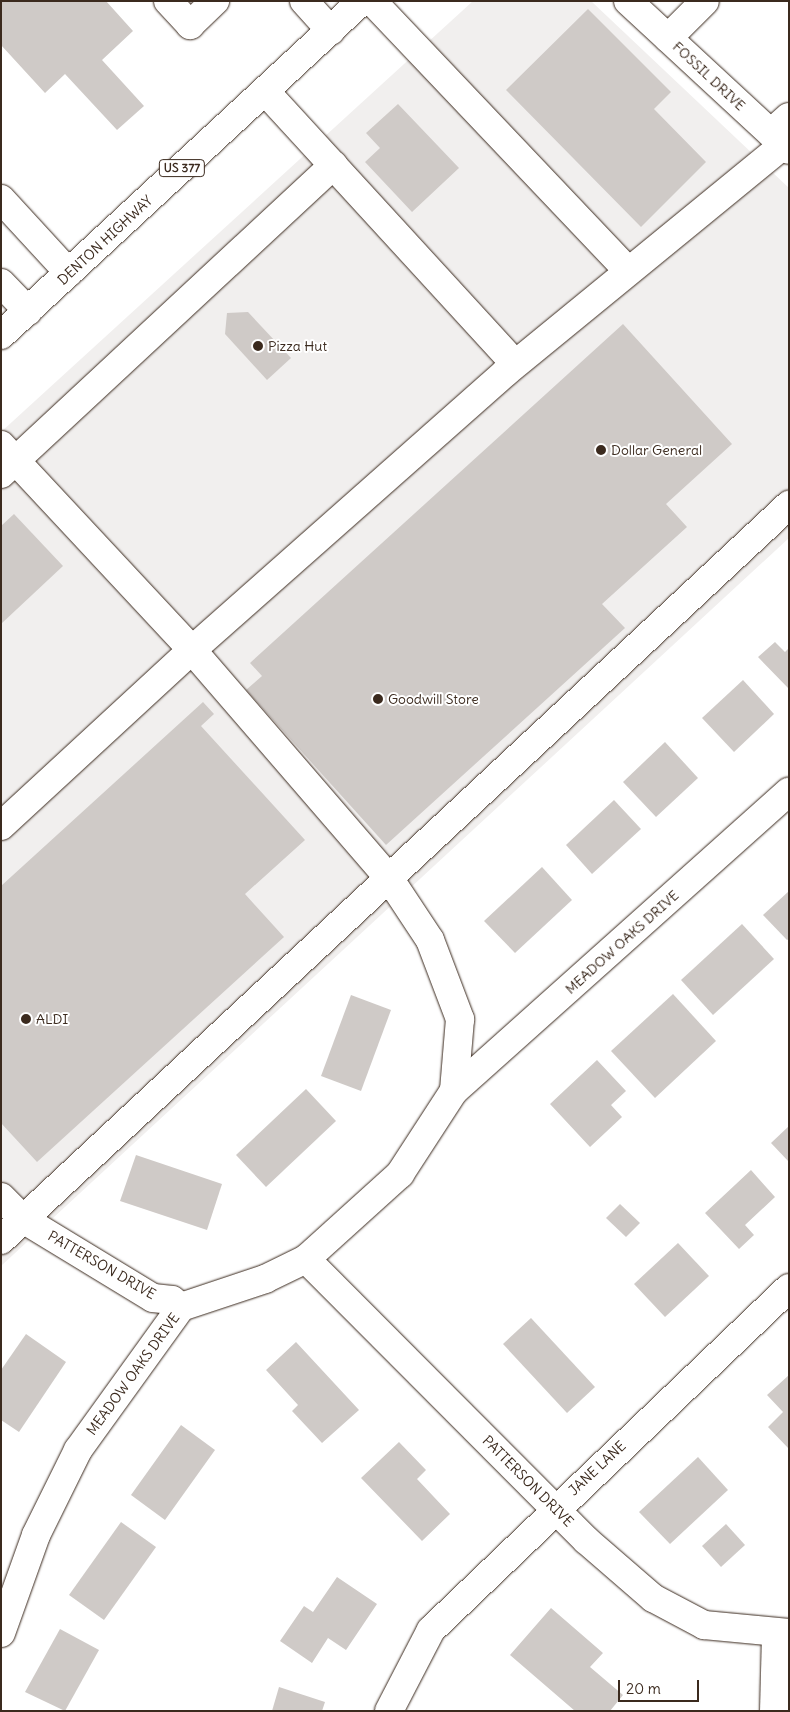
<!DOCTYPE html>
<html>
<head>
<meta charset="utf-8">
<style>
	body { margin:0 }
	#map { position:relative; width:790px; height:1712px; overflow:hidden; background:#fff; font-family:Delius,sans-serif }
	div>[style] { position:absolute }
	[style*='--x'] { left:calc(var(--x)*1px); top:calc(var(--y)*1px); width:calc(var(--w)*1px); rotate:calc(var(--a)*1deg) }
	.built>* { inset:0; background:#f1efee }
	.building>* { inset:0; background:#cfcac7 }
	.roads { filter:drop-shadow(0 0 1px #3b2a1e) drop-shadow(0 0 1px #3b2a1e) }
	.minor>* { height:28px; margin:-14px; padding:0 14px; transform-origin:14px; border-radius:14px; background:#fff }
	.major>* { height:28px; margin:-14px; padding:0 14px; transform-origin:14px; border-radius:14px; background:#fff }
	.dots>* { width:14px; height:14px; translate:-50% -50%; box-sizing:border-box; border:2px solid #fff; border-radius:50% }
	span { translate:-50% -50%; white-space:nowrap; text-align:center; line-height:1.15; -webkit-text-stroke:4px #fff; paint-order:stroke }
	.shield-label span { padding:1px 4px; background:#fff; border:1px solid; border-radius:4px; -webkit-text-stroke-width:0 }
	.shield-label { font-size:12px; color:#3b2a1e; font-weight:700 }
	.street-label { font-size:14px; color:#3b2a1e }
	.poi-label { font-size:14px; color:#3b2a1e }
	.left { translate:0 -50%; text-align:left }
	.frame { position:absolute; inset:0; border:2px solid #3b2a1e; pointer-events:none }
	.scale { position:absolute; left:618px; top:1680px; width:81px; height:22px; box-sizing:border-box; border:2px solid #3b2a1e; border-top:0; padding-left:6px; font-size:15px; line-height:18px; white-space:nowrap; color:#3b2a1e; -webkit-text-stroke:4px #fff; paint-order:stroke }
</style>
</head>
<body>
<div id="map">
	<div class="built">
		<div style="clip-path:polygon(473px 1px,591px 1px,789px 188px,789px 538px,1px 1266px,1px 432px)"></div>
	</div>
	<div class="building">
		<div style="clip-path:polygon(1px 1px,106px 1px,133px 31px,102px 60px,144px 106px,117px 130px,65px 74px,45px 93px,1px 45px)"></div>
		<div style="clip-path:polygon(588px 9px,671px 92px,654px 109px,706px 162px,641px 227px,506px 90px)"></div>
		<div style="clip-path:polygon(398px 104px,459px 168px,412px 212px,365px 162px,380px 148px,366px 133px)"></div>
		<div style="clip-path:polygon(248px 312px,291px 358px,267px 380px,225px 334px,227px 313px)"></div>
		<div style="clip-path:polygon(623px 324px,732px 444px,666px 504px,687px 527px,602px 604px,625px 628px,386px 845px,246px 690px,262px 676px,250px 663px)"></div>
		<div style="clip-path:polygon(14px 514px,63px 566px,1px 624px,1px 526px)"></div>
		<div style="clip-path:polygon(775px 642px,785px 652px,789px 648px,789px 689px,758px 657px)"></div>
		<div style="clip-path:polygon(743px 680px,774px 714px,734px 752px,702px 718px)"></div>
		<div style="clip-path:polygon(203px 702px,214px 714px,201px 726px,305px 840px,245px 894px,284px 937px,37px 1162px,1px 1123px,1px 886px)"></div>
		<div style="clip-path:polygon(665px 742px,698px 778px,656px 817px,623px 782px)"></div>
		<div style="clip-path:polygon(614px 800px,641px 829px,592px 874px,566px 845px)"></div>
		<div style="clip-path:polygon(542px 867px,572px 900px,515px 953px,484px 921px)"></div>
		<div style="clip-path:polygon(789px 891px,789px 939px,787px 940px,763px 915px)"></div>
		<div style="clip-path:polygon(742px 924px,774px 959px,713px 1015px,681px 980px)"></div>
		<div style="clip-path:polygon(673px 994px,716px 1041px,655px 1098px,611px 1051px)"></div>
		<div style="clip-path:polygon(351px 995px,391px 1010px,361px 1091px,321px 1076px)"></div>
		<div style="clip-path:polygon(597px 1060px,626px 1091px,611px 1105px,622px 1117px,590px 1147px,550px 1104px)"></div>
		<div style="clip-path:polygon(306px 1089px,336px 1121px,266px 1187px,236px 1155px)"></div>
		<div style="clip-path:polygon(789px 1126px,789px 1162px,771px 1143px)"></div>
		<div style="clip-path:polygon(136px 1155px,222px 1184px,207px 1230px,120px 1201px)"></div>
		<div style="clip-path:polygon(751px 1170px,775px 1197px,745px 1225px,754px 1235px,739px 1249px,705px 1213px)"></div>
		<div style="clip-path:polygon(620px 1204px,640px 1223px,626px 1237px,606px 1218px)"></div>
		<div style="clip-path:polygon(678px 1243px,709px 1276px,665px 1317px,634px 1284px)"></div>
		<div style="clip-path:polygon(531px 1318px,595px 1387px,567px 1413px,503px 1344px)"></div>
		<div style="clip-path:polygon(26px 1334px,66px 1362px,19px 1432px,1px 1420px,1px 1370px)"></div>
		<div style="clip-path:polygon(296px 1342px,359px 1410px,322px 1443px,292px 1411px,298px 1405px,266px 1370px)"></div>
		<div style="clip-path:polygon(789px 1375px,789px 1449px,768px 1427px,783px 1412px,767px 1395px)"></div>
		<div style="clip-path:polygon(181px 1425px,215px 1450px,165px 1520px,131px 1495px)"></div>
		<div style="clip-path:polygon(399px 1442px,426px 1470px,417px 1479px,450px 1514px,422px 1541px,361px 1478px)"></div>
		<div style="clip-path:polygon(698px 1457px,728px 1490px,670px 1544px,639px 1512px)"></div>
		<div style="clip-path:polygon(121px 1522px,156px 1547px,104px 1620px,69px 1595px)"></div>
		<div style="clip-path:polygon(726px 1524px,745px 1545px,721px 1567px,702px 1546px)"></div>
		<div style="clip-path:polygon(337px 1577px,377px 1604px,346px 1650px,328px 1638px,312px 1663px,280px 1641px,304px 1606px,313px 1612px)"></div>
		<div style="clip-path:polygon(551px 1608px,603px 1653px,590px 1667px,623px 1695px,610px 1711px,575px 1711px,510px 1655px)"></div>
		<div style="clip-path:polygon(60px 1629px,99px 1650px,65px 1711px,25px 1692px)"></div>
		<div style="clip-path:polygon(279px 1687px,325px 1702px,322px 1711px,272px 1711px)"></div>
	</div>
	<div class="roads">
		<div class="minor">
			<div style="--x:168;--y:1;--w:33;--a:47"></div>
			<div style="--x:190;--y:25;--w:35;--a:-44"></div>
			<div style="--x:304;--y:1;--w:40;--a:48"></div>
			<div style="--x:372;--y:1;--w:369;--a:46.5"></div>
			<div style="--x:628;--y:1;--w:219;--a:42.8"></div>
			<div style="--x:668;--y:38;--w:52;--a:-45"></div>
			<div style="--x:265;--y:91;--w:370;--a:47.5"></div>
			<div style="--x:771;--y:133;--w:24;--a:-42"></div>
			<div style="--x:1;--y:199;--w:100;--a:47.4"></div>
			<div style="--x:1;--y:283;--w:39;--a:46"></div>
			<div style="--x:1;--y:445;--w:280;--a:47"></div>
			<div style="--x:192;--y:650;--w:301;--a:49.2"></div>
			<div style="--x:389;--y:878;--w:74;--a:56.5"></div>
			<div style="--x:430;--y:940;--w:85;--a:69.2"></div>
			<div style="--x:460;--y:1019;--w:72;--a:94.8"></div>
			<div style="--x:1;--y:474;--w:454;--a:-42.9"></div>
			<div style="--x:1;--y:826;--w:260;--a:-42.7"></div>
			<div style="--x:192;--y:650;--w:419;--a:-41.5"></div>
			<div style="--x:506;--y:372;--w:358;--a:-39.3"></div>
			<div style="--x:1;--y:1197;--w:31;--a:45"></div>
			<div style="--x:23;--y:1219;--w:152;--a:31.3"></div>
			<div style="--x:153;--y:1298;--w:19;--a:6"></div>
			<div style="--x:172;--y:1300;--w:11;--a:38"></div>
			<div style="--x:1;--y:1240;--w:1078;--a:-43.01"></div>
			<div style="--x:306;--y:1259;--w:397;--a:45.1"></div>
			<div style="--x:586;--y:1540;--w:89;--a:40.9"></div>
			<div style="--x:653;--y:1598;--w:58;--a:27.9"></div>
			<div style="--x:704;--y:1625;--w:85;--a:5.4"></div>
			<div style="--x:1;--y:1633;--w:104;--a:-70.3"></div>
			<div style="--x:36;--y:1535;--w:95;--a:-63.7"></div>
			<div style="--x:78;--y:1450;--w:176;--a:-54.2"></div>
			<div style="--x:181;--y:1307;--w:89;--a:-18.4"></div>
			<div style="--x:265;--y:1279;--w:46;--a:-26"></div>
			<div style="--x:306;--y:1259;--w:127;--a:-42.1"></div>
			<div style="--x:400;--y:1174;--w:99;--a:-57"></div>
			<div style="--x:454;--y:1091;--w:449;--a:-41.8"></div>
			<div style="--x:389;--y:1711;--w:91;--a:-62.6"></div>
			<div style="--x:431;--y:1630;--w:495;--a:-43.7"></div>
			<div style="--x:774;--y:1711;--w:77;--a:-88.5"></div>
		</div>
		<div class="major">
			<div style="--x:1;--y:335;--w:492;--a:-42.8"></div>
		</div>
	</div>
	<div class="dots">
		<div style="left:258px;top:346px;background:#3b2a1e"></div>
		<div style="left:601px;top:450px;background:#3b2a1e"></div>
		<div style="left:378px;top:699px;background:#3b2a1e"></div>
		<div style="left:26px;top:1019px;background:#3b2a1e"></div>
	</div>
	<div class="shield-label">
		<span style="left:182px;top:168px">US 377</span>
	</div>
	<div class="street-label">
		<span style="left:709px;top:76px;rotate:43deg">FOSSIL DRIVE</span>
		<span style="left:105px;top:240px;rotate:-43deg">DENTON HIGHWAY</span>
		<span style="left:622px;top:942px;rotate:-42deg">MEADOW OAKS DRIVE</span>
		<span style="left:102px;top:1265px;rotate:30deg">PATTERSON DRIVE</span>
		<span style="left:133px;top:1374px;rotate:-54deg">MEADOW OAKS DRIVE</span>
		<span style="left:597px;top:1468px;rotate:-43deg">JANE LANE</span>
		<span style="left:528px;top:1481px;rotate:45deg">PATTERSON DRIVE</span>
	</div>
	<div class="poi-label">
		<span class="left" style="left:268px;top:346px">Pizza Hut</span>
		<span class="left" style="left:611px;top:450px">Dollar General</span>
		<span class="left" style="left:388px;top:699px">Goodwill Store</span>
		<span class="left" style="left:36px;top:1019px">ALDI</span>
	</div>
	<div class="frame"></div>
	<div class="scale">20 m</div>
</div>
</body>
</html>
